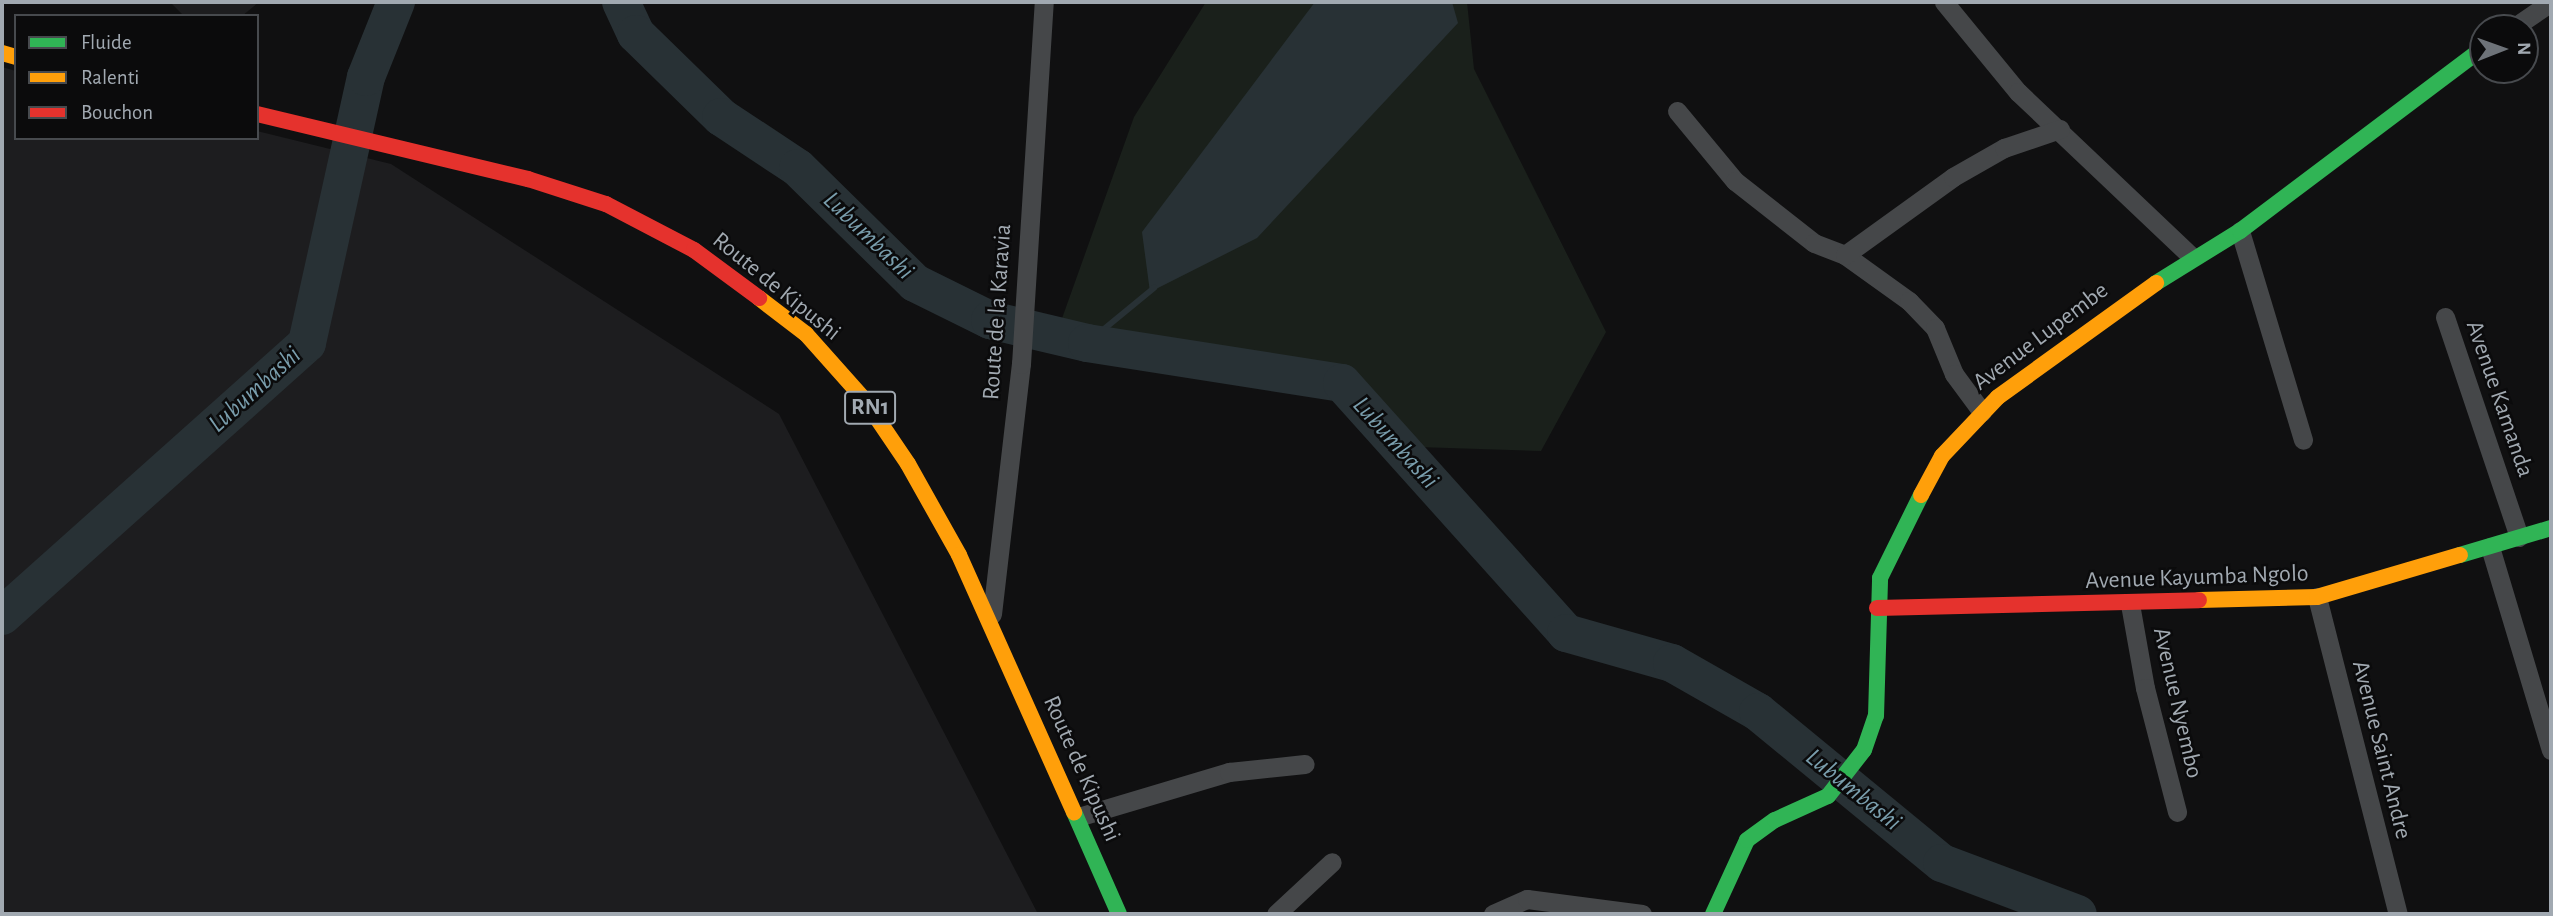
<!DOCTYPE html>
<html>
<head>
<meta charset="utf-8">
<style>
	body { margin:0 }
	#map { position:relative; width:2553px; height:916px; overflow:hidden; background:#101011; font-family:"Alegreya Sans",sans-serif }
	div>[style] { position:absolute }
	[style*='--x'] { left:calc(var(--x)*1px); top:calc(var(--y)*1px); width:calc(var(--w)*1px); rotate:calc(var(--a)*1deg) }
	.built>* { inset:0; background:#1d1d1f }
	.green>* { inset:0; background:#1a201b }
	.water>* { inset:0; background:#283135 }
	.stream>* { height:6px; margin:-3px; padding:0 3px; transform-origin:3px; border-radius:3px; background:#283135 }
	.river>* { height:38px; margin:-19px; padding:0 19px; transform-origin:19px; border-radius:19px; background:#283135 }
	.street>* { height:19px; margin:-9.5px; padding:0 9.5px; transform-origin:9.5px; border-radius:9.5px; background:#454749 }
	.fast>* { height:16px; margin:-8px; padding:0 8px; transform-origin:8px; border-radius:8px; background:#30b455 }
	.slow>* { height:16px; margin:-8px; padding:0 8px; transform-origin:8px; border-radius:8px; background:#ff9f0a }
	.jam>* { height:16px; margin:-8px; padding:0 8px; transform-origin:8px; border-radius:8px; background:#e5322d }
	span { translate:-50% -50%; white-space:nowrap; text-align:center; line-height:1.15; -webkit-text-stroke:5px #0b0b0c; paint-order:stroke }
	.shield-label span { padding:2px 5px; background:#0b0b0c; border:2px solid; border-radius:5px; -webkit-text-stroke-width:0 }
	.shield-label { font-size:23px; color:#a1a9b1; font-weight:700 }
	.street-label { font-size:24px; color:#a1a9b1 }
	.water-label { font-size:26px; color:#799dac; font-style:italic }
	.frame { position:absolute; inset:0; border:4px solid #a1a9b1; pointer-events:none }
	.legend { position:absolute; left:14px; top:14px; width:245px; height:126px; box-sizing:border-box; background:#0b0b0c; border:2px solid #474a4e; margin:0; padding:9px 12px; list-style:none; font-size:21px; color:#a1a9b1 }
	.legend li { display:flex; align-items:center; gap:14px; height:35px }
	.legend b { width:35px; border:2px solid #474a4e }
	.north { position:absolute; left:2469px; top:14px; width:70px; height:70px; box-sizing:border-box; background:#0b0b0c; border:2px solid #474a4e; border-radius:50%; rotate:89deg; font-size:19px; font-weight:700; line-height:28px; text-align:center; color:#a1a9b1 }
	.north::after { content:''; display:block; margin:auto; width:24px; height:32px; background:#6e7379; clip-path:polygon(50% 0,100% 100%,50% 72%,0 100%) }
</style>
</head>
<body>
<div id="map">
	<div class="built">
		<div style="clip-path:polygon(170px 2px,259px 2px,242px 16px,184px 16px)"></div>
		<div style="clip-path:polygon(2px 67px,16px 71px,16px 138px,257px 138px,257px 131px,391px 164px,779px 414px,1038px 914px,2px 914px)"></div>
	</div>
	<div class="green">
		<div style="clip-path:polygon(1206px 2px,1467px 2px,1474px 69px,1606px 332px,1541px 451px,1418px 447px,1347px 379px,1188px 359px,1060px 324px,1134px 117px)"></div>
	</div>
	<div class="water">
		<div style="clip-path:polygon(1315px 2px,1452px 2px,1458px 23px,1257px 238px,1150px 292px,1142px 232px)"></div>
	</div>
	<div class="stream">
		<div style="--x:1087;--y:343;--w:87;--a:-39.4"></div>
	</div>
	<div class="river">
		<div style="--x:621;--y:2;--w:35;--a:65"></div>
		<div style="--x:636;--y:34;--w:119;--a:44.3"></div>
		<div style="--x:721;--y:117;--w:92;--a:33.5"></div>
		<div style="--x:798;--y:168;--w:164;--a:44.5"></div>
		<div style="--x:915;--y:283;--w:84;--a:26.3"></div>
		<div style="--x:990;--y:320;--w:100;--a:13.3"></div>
		<div style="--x:1087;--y:343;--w:258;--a:8.9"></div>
		<div style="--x:1342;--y:383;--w:336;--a:48.1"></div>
		<div style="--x:1566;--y:633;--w:110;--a:15.8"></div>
		<div style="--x:1672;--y:663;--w:99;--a:29.7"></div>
		<div style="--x:1758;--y:712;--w:238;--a:39.4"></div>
		<div style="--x:1942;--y:863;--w:145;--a:20.6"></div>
		<div style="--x:2;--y:616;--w:409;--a:-41.8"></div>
		<div style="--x:307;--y:343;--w:272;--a:-77.5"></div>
		<div style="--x:366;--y:77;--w:81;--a:-68.2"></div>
	</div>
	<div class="street">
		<div style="--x:1944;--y:2;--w:117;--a:50.6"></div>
		<div style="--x:2018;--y:92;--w:240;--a:43.5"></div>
		<div style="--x:2513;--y:28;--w:46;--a:-34.4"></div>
		<div style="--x:1677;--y:111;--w:91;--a:50.4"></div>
		<div style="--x:1735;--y:181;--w:100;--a:38.1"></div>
		<div style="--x:1814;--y:243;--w:33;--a:21"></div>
		<div style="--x:1845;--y:255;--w:79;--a:35.7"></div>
		<div style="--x:1909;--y:301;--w:37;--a:46"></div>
		<div style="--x:1935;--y:328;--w:50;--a:67.6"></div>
		<div style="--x:1954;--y:374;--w:47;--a:53.6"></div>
		<div style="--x:2240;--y:231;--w:218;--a:73.2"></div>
		<div style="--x:1845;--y:255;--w:133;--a:-35.8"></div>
		<div style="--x:1953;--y:177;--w:59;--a:-29.6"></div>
		<div style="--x:2004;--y:148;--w:59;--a:-18.7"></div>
		<div style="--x:2445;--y:317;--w:232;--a:71.4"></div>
		<div style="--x:2490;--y:547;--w:212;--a:73.3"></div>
		<div style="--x:2317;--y:597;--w:327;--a:75.7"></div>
		<div style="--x:2130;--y:604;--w:85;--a:79.9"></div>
		<div style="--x:2145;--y:688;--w:128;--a:75.5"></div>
		<div style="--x:992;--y:614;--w:252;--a:-83.4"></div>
		<div style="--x:1021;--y:364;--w:363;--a:-86.4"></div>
		<div style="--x:1078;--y:817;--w:158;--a:-16.6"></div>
		<div style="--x:1229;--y:772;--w:76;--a:-6"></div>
		<div style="--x:1276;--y:914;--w:76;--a:-42.9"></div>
		<div style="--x:1493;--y:914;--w:37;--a:-24"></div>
		<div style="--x:1527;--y:899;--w:116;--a:7.4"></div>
	</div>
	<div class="fast">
		<div style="--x:2156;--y:283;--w:99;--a:-31.8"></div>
		<div style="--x:2240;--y:231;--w:304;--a:-37"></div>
		<div style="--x:2460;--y:555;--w:95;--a:-16.5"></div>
		<div style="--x:1074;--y:812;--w:111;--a:66.2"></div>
		<div style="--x:1713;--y:914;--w:81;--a:-65.3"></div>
		<div style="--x:1747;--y:840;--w:34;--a:-36"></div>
		<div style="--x:1775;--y:820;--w:58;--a:-24.4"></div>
		<div style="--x:1828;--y:796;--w:58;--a:-52"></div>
		<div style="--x:1864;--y:750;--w:36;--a:-71"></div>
		<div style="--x:1876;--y:716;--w:138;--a:-88.3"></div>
		<div style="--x:1880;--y:578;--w:93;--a:-63.7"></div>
	</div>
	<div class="slow">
		<div style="--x:2;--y:53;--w:15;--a:16"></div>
		<div style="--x:759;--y:298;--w:59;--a:37.5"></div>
		<div style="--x:806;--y:334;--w:87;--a:48.3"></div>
		<div style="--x:864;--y:399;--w:78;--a:55.9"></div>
		<div style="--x:908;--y:464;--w:104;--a:60.7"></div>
		<div style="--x:959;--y:555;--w:282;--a:65.9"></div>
		<div style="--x:1921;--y:495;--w:44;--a:-61.7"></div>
		<div style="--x:1942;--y:456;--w:81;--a:-46.5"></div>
		<div style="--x:1998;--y:397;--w:195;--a:-35.8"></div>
		<div style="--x:2199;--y:600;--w:118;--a:-1.5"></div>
		<div style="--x:2317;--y:597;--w:149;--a:-16.4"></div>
	</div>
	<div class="jam">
		<div style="--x:257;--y:114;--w:279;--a:13.5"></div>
		<div style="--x:528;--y:179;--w:82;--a:17.8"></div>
		<div style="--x:606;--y:204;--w:99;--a:27.6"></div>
		<div style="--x:694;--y:250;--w:81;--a:36.4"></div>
		<div style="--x:1877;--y:608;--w:322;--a:-1.4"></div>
	</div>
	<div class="shield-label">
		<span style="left:870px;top:408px">RN1</span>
	</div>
	<div class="street-label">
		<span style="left:776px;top:287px;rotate:39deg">Route de Kipushi</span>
		<span style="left:998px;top:312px;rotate:-86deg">Route de la Karavia</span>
		<span style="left:2041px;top:337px;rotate:-37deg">Avenue Lupembe</span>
		<span style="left:2499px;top:399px;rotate:71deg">Avenue Kamanda</span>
		<span style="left:2197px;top:578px;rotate:-2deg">Avenue Kayumba Ngolo</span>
		<span style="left:2177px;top:703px;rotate:77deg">Avenue Nyembo</span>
		<span style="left:2381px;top:750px;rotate:76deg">Avenue Saint Andre</span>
		<span style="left:1081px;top:769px;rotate:66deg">Route de Kipushi</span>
	</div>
	<div class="water-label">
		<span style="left:868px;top:236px;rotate:44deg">Lubumbashi</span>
		<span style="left:255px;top:390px;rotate:-42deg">Lubumbashi</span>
		<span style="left:1395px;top:443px;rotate:48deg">Lubumbashi</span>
		<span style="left:1853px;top:790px;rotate:39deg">Lubumbashi</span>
	</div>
	<div class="frame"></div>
	<ul class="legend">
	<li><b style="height:9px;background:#30b455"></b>Fluide</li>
	<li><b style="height:9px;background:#ff9f0a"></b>Ralenti</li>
	<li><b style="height:9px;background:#e5322d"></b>Bouchon</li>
	</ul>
	<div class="north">N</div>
</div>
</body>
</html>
